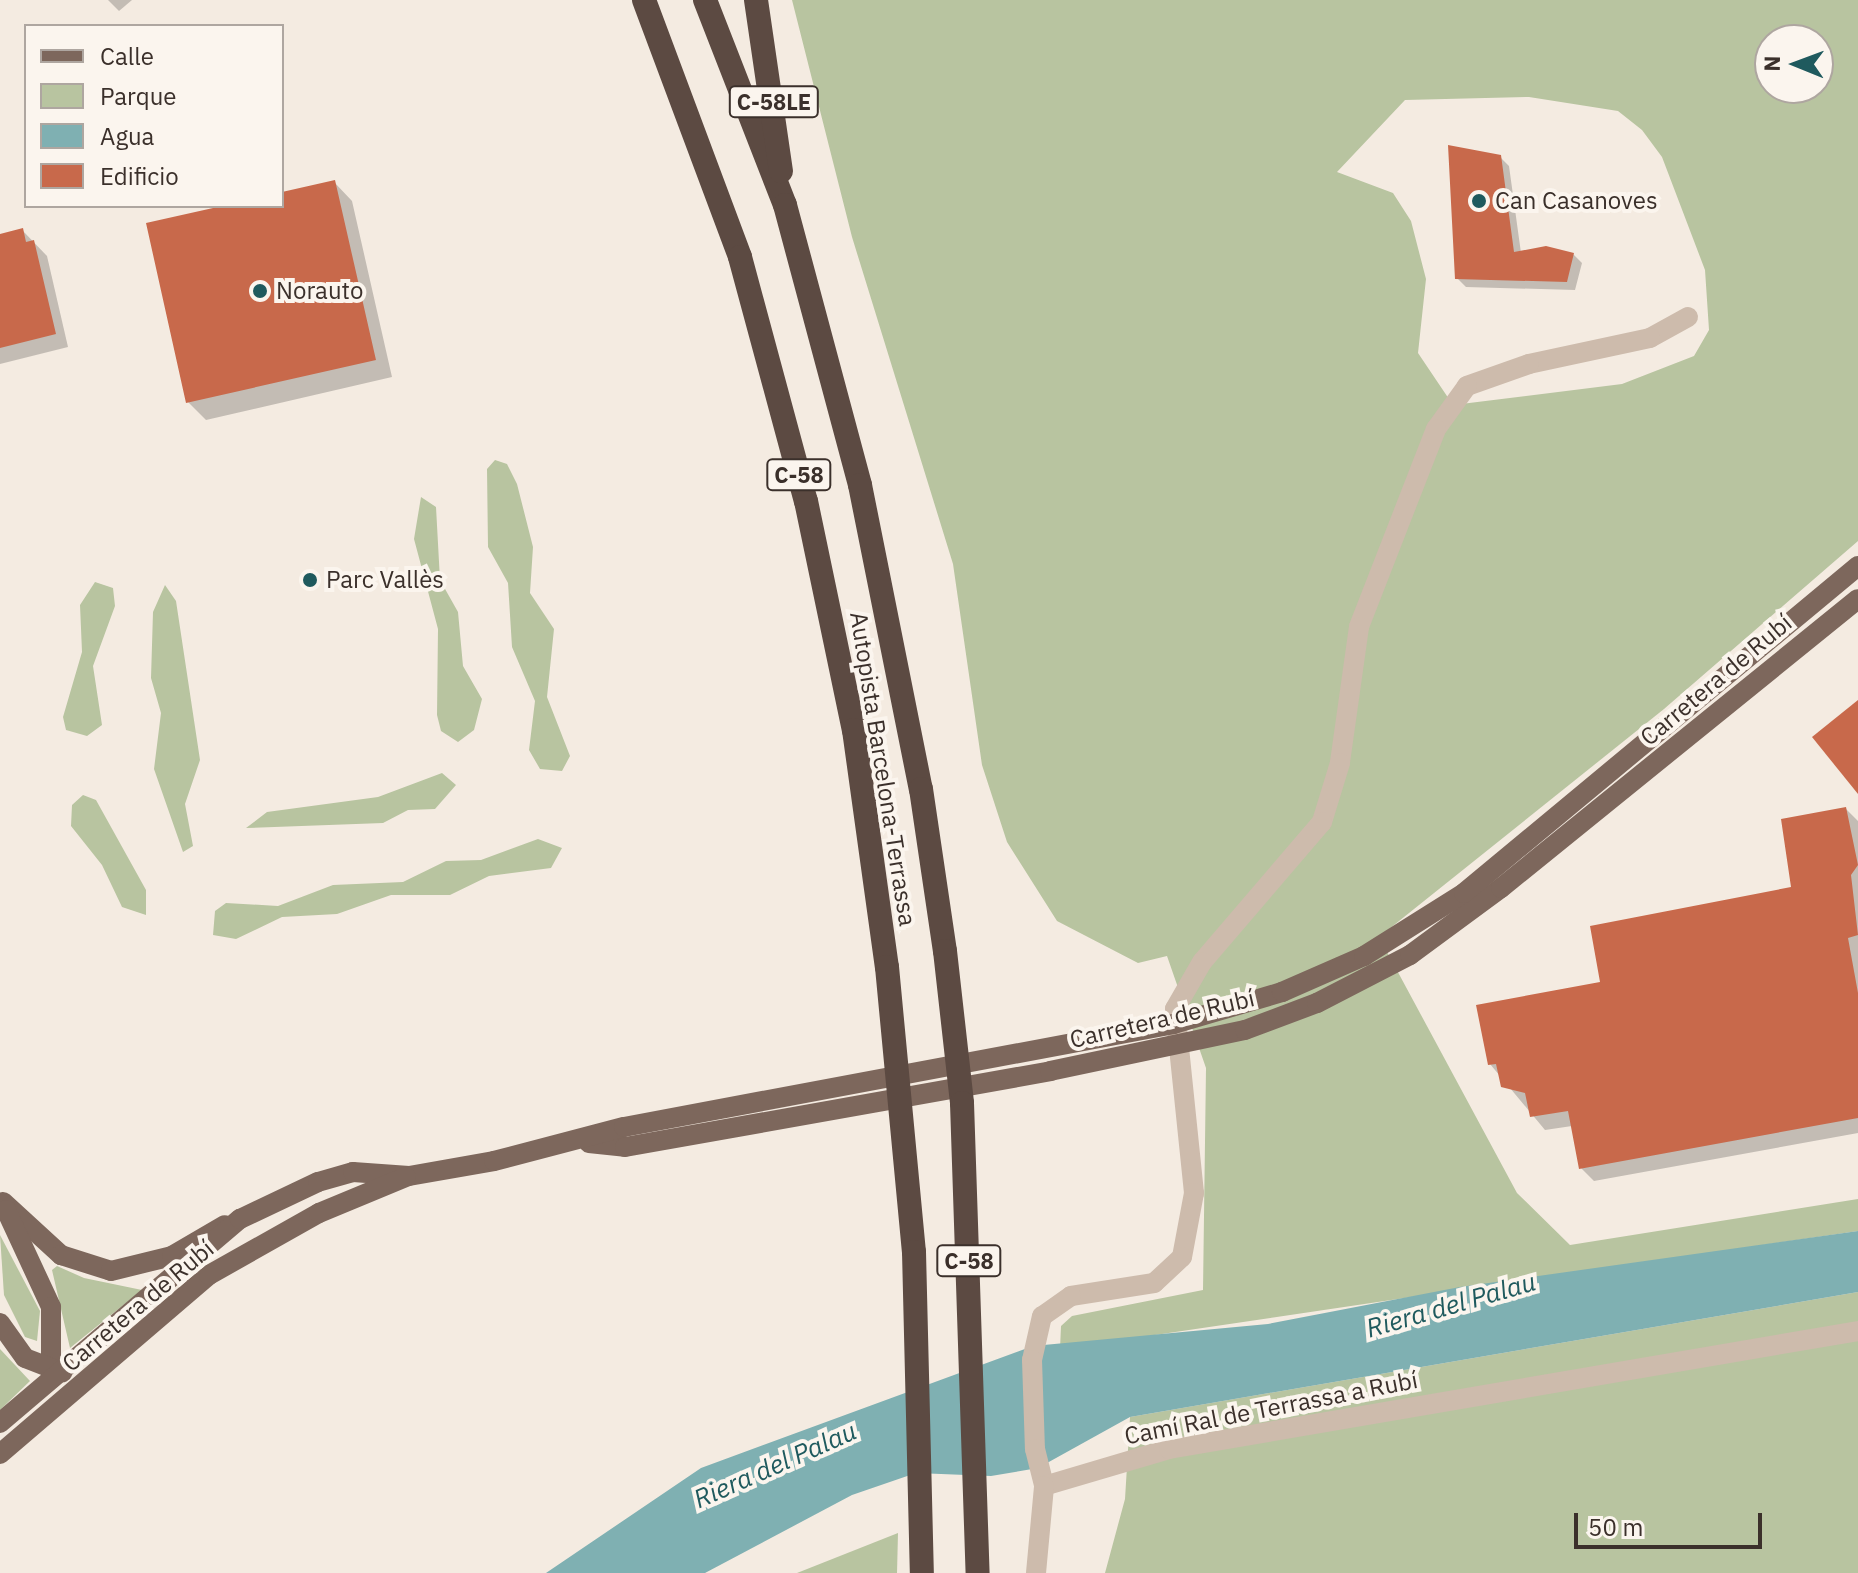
<!DOCTYPE html>
<html>
<head>
<meta charset="utf-8">
<style>
	body { margin:0 }
	#map { position:relative; width:1858px; height:1573px; overflow:hidden; background:#f4ebe1; font-family:"IBM Plex Sans",sans-serif }
	div>[style] { position:absolute }
	[style*='--x'] { left:calc(var(--x)*1px); top:calc(var(--y)*1px); width:calc(var(--w)*1px); rotate:calc(var(--a)*1deg) }
	.green>* { inset:0; background:#b8c4a0 }
	.water>* { inset:0; background:#7fb0b2 }
	.shadow>* { inset:0; background:#0003 }
	.building>* { inset:0; background:#c8694b }
	.minor>* { height:20px; margin:-10px; padding:0 10px; transform-origin:10px; border-radius:10px; background:#cdbbac }
	.major>* { height:20px; margin:-10px; padding:0 10px; transform-origin:10px; border-radius:10px; background:#7d675c }
	.highway>* { height:24px; margin:-12px; padding:0 12px; transform-origin:12px; border-radius:12px; background:#5c4a42 }
	.highway-bridge>* { height:24px; margin:-12px; padding:0 12px; transform-origin:12px; border-radius:12px; background:#5c4a42 }
	.dots>* { width:22px; height:22px; translate:-50% -50%; box-sizing:border-box; border:4px solid #fbf5ee; border-radius:50% }
	span { translate:-50% -50%; white-space:nowrap; text-align:center; line-height:1.15; -webkit-text-stroke:8px #fbf5ee; paint-order:stroke }
	.shield-label span { padding:2px 6px; background:#fbf5ee; border:2px solid; border-radius:6px; -webkit-text-stroke-width:0 }
	.shield-label { font-size:22px; color:#3b302b; font-weight:700 }
	.poi-label { font-size:24px; color:#3b302b }
	.left { translate:0 -50%; text-align:left }
	.street-label { font-size:24px; color:#3b302b }
	.water-label { font-size:26px; color:#1f5a5e; font-style:italic }
	.legend { position:absolute; left:24px; top:24px; width:260px; height:184px; box-sizing:border-box; background:#fbf5ee; border:2px solid #aea6a0; margin:0; padding:10px 14px; list-style:none; font-size:24px; color:#3b302b }
	.legend li { display:flex; align-items:center; gap:16px; height:40px }
	.legend b { width:40px; border:2px solid #aea6a0 }
	.north { position:absolute; left:1754px; top:24px; width:80px; height:80px; box-sizing:border-box; background:#fbf5ee; border:2px solid #aea6a0; border-radius:50%; rotate:271deg; font-size:22px; font-weight:700; line-height:32px; text-align:center; color:#3b302b }
	.north::after { content:''; display:block; margin:auto; width:28px; height:36px; background:#1f5a5e; clip-path:polygon(50% 0,100% 100%,50% 72%,0 100%) }
	.scale { position:absolute; left:1574px; top:1513px; width:188px; height:36px; box-sizing:border-box; border:4px solid #3b302b; border-top:0; padding-left:10px; font-size:24px; line-height:28px; white-space:nowrap; color:#3b302b; -webkit-text-stroke:6px #fbf5ee; paint-order:stroke }
</style>
</head>
<body>
<div id="map">
	<div class="green">
		<div style="clip-path:polygon(evenodd,792px 0,1858px 0,1858px 541px,1664px 709px,1379px 937px,1517px 1193px,1570px 1245px,1858px 1199px,1858px 1231px,1060px 1349px,1061px 1326px,1072px 1316px,1203px 1290px,1206px 1068px,1167px 956px,1138px 963px,1057px 921px,1007px 842px,982px 765px,953px 564px,852px 237px,792px 0,1770px 40px,1818px 40px,1818px 88px,1770px 88px,1770px 40px,792px 0,1529px 97px,1618px 111px,1642px 130px,1662px 157px,1705px 270px,1709px 330px,1694px 356px,1622px 384px,1453px 405px,1418px 353px,1426px 279px,1411px 221px,1393px 193px,1337px 172px,1405px 100px,1529px 97px)"></div>
		<div style="clip-path:polygon(495px 460px,507px 464px,517px 484px,533px 547px,530px 593px,554px 629px,547px 697px,570px 756px,562px 771px,540px 769px,529px 750px,535px 701px,512px 647px,508px 583px,488px 547px,487px 469px)"></div>
		<div style="clip-path:polygon(421px 497px,436px 507px,440px 580px,458px 612px,463px 666px,482px 699px,474px 730px,458px 742px,441px 731px,437px 715px,438px 629px,414px 539px)"></div>
		<div style="clip-path:polygon(95px 582px,113px 588px,115px 606px,93px 666px,102px 725px,87px 736px,66px 730px,63px 717px,82px 652px,80px 605px)"></div>
		<div style="clip-path:polygon(165px 585px,176px 601px,200px 760px,185px 804px,193px 846px,183px 852px,154px 769px,161px 713px,151px 678px,153px 612px)"></div>
		<div style="clip-path:polygon(442px 773px,456px 785px,435px 809px,408px 810px,383px 823px,246px 828px,267px 812px,378px 797px)"></div>
		<div style="clip-path:polygon(83px 795px,96px 800px,146px 890px,146px 915px,122px 907px,102px 865px,71px 826px,72px 805px)"></div>
		<div style="clip-path:polygon(538px 839px,562px 848px,551px 868px,489px 876px,450px 895px,391px 895px,337px 914px,282px 917px,236px 939px,213px 935px,215px 911px,226px 903px,278px 906px,333px 885px,403px 882px,446px 861px,481px 860px)"></div>
		<div style="clip-path:polygon(0 1235px,40px 1311px,37px 1341px,25px 1337px,4px 1295px)"></div>
		<div style="clip-path:polygon(57px 1266px,84px 1278px,142px 1290px,70px 1348px,52px 1270px)"></div>
		<div style="clip-path:polygon(1858px 1292px,1858px 1573px,1105px 1573px,1125px 1499px,1130px 1417px)"></div>
		<div style="clip-path:polygon(0 1349px,30px 1381px,0 1410px)"></div>
		<div style="clip-path:polygon(898px 1533px,897px 1573px,797px 1573px)"></div>
	</div>
	<div class="water">
		<div style="clip-path:polygon(1858px 1231px,1858px 1292px,1130px 1417px,1038px 1468px,991px 1476px,916px 1473px,852px 1495px,705px 1573px,546px 1573px,701px 1468px,1033px 1346px,1268px 1324px,1460px 1287px)"></div>
	</div>
	<div class="shadow">
		<div style="clip-path:polygon(108px 0,132px 0,119px 11px)"></div>
		<div style="clip-path:polygon(1500px 157px,1509px 166px,1521px 253px,1573px 254px,1582px 263px,1575px 290px,1466px 287px,1457px 278px)"></div>
		<div style="clip-path:polygon(334px 182px,352px 201px,392px 377px,206px 420px,188px 402px,231px 206px,282px 206px,282px 194px)"></div>
		<div style="clip-path:polygon(22px 230px,47px 256px,68px 347px,0 364px,0 236px)"></div>
		<div style="clip-path:polygon(1846px 809px,1858px 821px,1858px 1133px,1594px 1181px,1581px 1168px,1572px 1126px,1545px 1130px,1490px 1064px,1603px 984px,1794px 889px)"></div>
	</div>
	<div class="building">
		<div style="clip-path:polygon(1448px 145px,1501px 155px,1514px 252px,1546px 246px,1574px 253px,1567px 282px,1455px 279px)"></div>
		<div style="clip-path:polygon(335px 180px,376px 360px,186px 403px,146px 223px,222px 206px,282px 206px,282px 192px)"></div>
		<div style="clip-path:polygon(23px 228px,26px 242px,34px 240px,56px 334px,0 348px,0 234px)"></div>
		<div style="clip-path:polygon(1858px 700px,1858px 794px,1812px 737px)"></div>
		<div style="clip-path:polygon(1846px 807px,1858px 865px,1851px 875px,1858px 935px,1848px 938px,1858px 993px,1858px 1118px,1579px 1169px,1568px 1111px,1530px 1117px,1525px 1093px,1501px 1087px,1496px 1064px,1488px 1065px,1476px 1005px,1600px 982px,1590px 926px,1791px 887px,1781px 819px)"></div>
	</div>
	<div class="minor">
		<div style="--x:1688;--y:317;--w:43;--a:151.1"></div>
		<div style="--x:1650;--y:338;--w:124;--a:167.9"></div>
		<div style="--x:1529;--y:364;--w:66;--a:160.5"></div>
		<div style="--x:1467;--y:386;--w:53;--a:125.8"></div>
		<div style="--x:1436;--y:429;--w:212;--a:111.3"></div>
		<div style="--x:1359;--y:627;--w:137;--a:98"></div>
		<div style="--x:1340;--y:763;--w:62;--a:107"></div>
		<div style="--x:1322;--y:822;--w:184;--a:130.6"></div>
		<div style="--x:1202;--y:962;--w:54;--a:119.9"></div>
		<div style="--x:1175;--y:1009;--w:185;--a:84.1"></div>
		<div style="--x:1194;--y:1193;--w:65;--a:100.6"></div>
		<div style="--x:1182;--y:1257;--w:38;--a:137"></div>
		<div style="--x:1154;--y:1283;--w:84;--a:171.1"></div>
		<div style="--x:1071;--y:1296;--w:35;--a:145"></div>
		<div style="--x:1042;--y:1316;--w:45;--a:102.8"></div>
		<div style="--x:1032;--y:1360;--w:89;--a:88.1"></div>
		<div style="--x:1035;--y:1449;--w:38;--a:76"></div>
		<div style="--x:1044;--y:1486;--w:130;--a:-16.5"></div>
		<div style="--x:1169;--y:1449;--w:699;--a:-9.72"></div>
		<div style="--x:1036;--y:1573;--w:87;--a:-84.7"></div>
	</div>
	<div class="major">
		<div style="--x:589;--y:1143;--w:36;--a:6"></div>
		<div style="--x:625;--y:1147;--w:432;--a:-10.1"></div>
		<div style="--x:1050;--y:1071;--w:199;--a:-11.9"></div>
		<div style="--x:1245;--y:1030;--w:77;--a:-20.6"></div>
		<div style="--x:1317;--y:1003;--w:105;--a:-27.3"></div>
		<div style="--x:1410;--y:955;--w:113;--a:-36.4"></div>
		<div style="--x:1501;--y:888;--w:459;--a:-39"></div>
		<div style="--x:3;--y:1202;--w:79;--a:42.4"></div>
		<div style="--x:61;--y:1255;--w:52;--a:17.7"></div>
		<div style="--x:111;--y:1271;--w:63;--a:-13.8"></div>
		<div style="--x:172;--y:1256;--w:61;--a:-30.3"></div>
		<div style="--x:6;--y:1210;--w:107;--a:65.1"></div>
		<div style="--x:51;--y:1307;--w:72;--a:90"></div>
		<div style="--x:0;--y:1323;--w:43;--a:54.5"></div>
		<div style="--x:25;--y:1358;--w:40;--a:21"></div>
		<div style="--x:0;--y:1423;--w:315;--a:-40.4"></div>
		<div style="--x:240;--y:1219;--w:86;--a:-25.4"></div>
		<div style="--x:318;--y:1182;--w:36;--a:-16"></div>
		<div style="--x:353;--y:1172;--w:56;--a:4.1"></div>
		<div style="--x:409;--y:1176;--w:86;--a:-10"></div>
		<div style="--x:494;--y:1161;--w:134;--a:-14.7"></div>
		<div style="--x:624;--y:1127;--w:560;--a:-10.61"></div>
		<div style="--x:1174;--y:1024;--w:113;--a:-16.5"></div>
		<div style="--x:1282;--y:992;--w:90;--a:-23.7"></div>
		<div style="--x:1364;--y:956;--w:118;--a:-32.2"></div>
		<div style="--x:1464;--y:893;--w:512;--a:-39.69"></div>
		<div style="--x:0;--y:1454;--w:275;--a:-40.6"></div>
		<div style="--x:209;--y:1275;--w:126;--a:-29.4"></div>
		<div style="--x:319;--y:1213;--w:94;--a:-22.5"></div>
	</div>
	<div class="highway">
		<div style="--x:644;--y:0;--w:274;--a:69.5"></div>
		<div style="--x:740;--y:257;--w:253;--a:74.9"></div>
		<div style="--x:806;--y:501;--w:234;--a:78.2"></div>
		<div style="--x:854;--y:730;--w:239;--a:82.1"></div>
		<div style="--x:705;--y:0;--w:220;--a:68.7"></div>
		<div style="--x:785;--y:205;--w:290;--a:75"></div>
		<div style="--x:860;--y:485;--w:310;--a:78.7"></div>
		<div style="--x:921;--y:789;--w:164;--a:81.6"></div>
		<div style="--x:756;--y:0;--w:173;--a:81.7"></div>
	</div>
	<div class="highway-bridge">
		<div style="--x:945;--y:951;--w:153;--a:83.6"></div>
		<div style="--x:962;--y:1103;--w:470;--a:88.1"></div>
		<div style="--x:887;--y:967;--w:286;--a:84.6"></div>
		<div style="--x:914;--y:1252;--w:321;--a:88.6"></div>
	</div>
	<div class="dots">
		<div style="left:1479px;top:201px;background:#1f5a5e"></div>
		<div style="left:260px;top:291px;background:#1f5a5e"></div>
		<div style="left:310px;top:580px;background:#1f5a5e"></div>
	</div>
	<div class="shield-label">
		<span style="left:774px;top:102px">C-58LE</span>
		<span style="left:799px;top:475px">C-58</span>
		<span style="left:969px;top:1261px">C-58</span>
	</div>
	<div class="poi-label">
		<span class="left" style="left:1495px;top:201px">Can Casanoves</span>
		<span class="left" style="left:276px;top:291px">Norauto</span>
		<span class="left" style="left:326px;top:580px">Parc Vallès</span>
	</div>
	<div class="street-label">
		<span style="left:1716px;top:680px;rotate:-40deg">Carretera de Rubí</span>
		<span style="left:883px;top:769px;rotate:81deg">Autopista Barcelona-Terrassa</span>
		<span style="left:1162px;top:1019px;rotate:-13deg">Carretera de Rubí</span>
		<span style="left:138px;top:1306px;rotate:-40deg">Carretera de Rubí</span>
		<span style="left:1271px;top:1408px;rotate:-11deg">Camí Ral de Terrassa a Rubí</span>
	</div>
	<div class="water-label">
		<span style="left:1451px;top:1305px;rotate:-16deg">Riera del Palau</span>
		<span style="left:775px;top:1465px;rotate:-24deg">Riera del Palau</span>
	</div>
	<ul class="legend">
	<li><b style="height:10px;background:#7d675c"></b>Calle</li>
	<li><b style="height:22px;background:#b8c4a0"></b>Parque</li>
	<li><b style="height:22px;background:#7fb0b2"></b>Agua</li>
	<li><b style="height:22px;background:#c8694b"></b>Edificio</li>
	</ul>
	<div class="north">N</div>
	<div class="scale">50 m</div>
</div>
</body>
</html>
